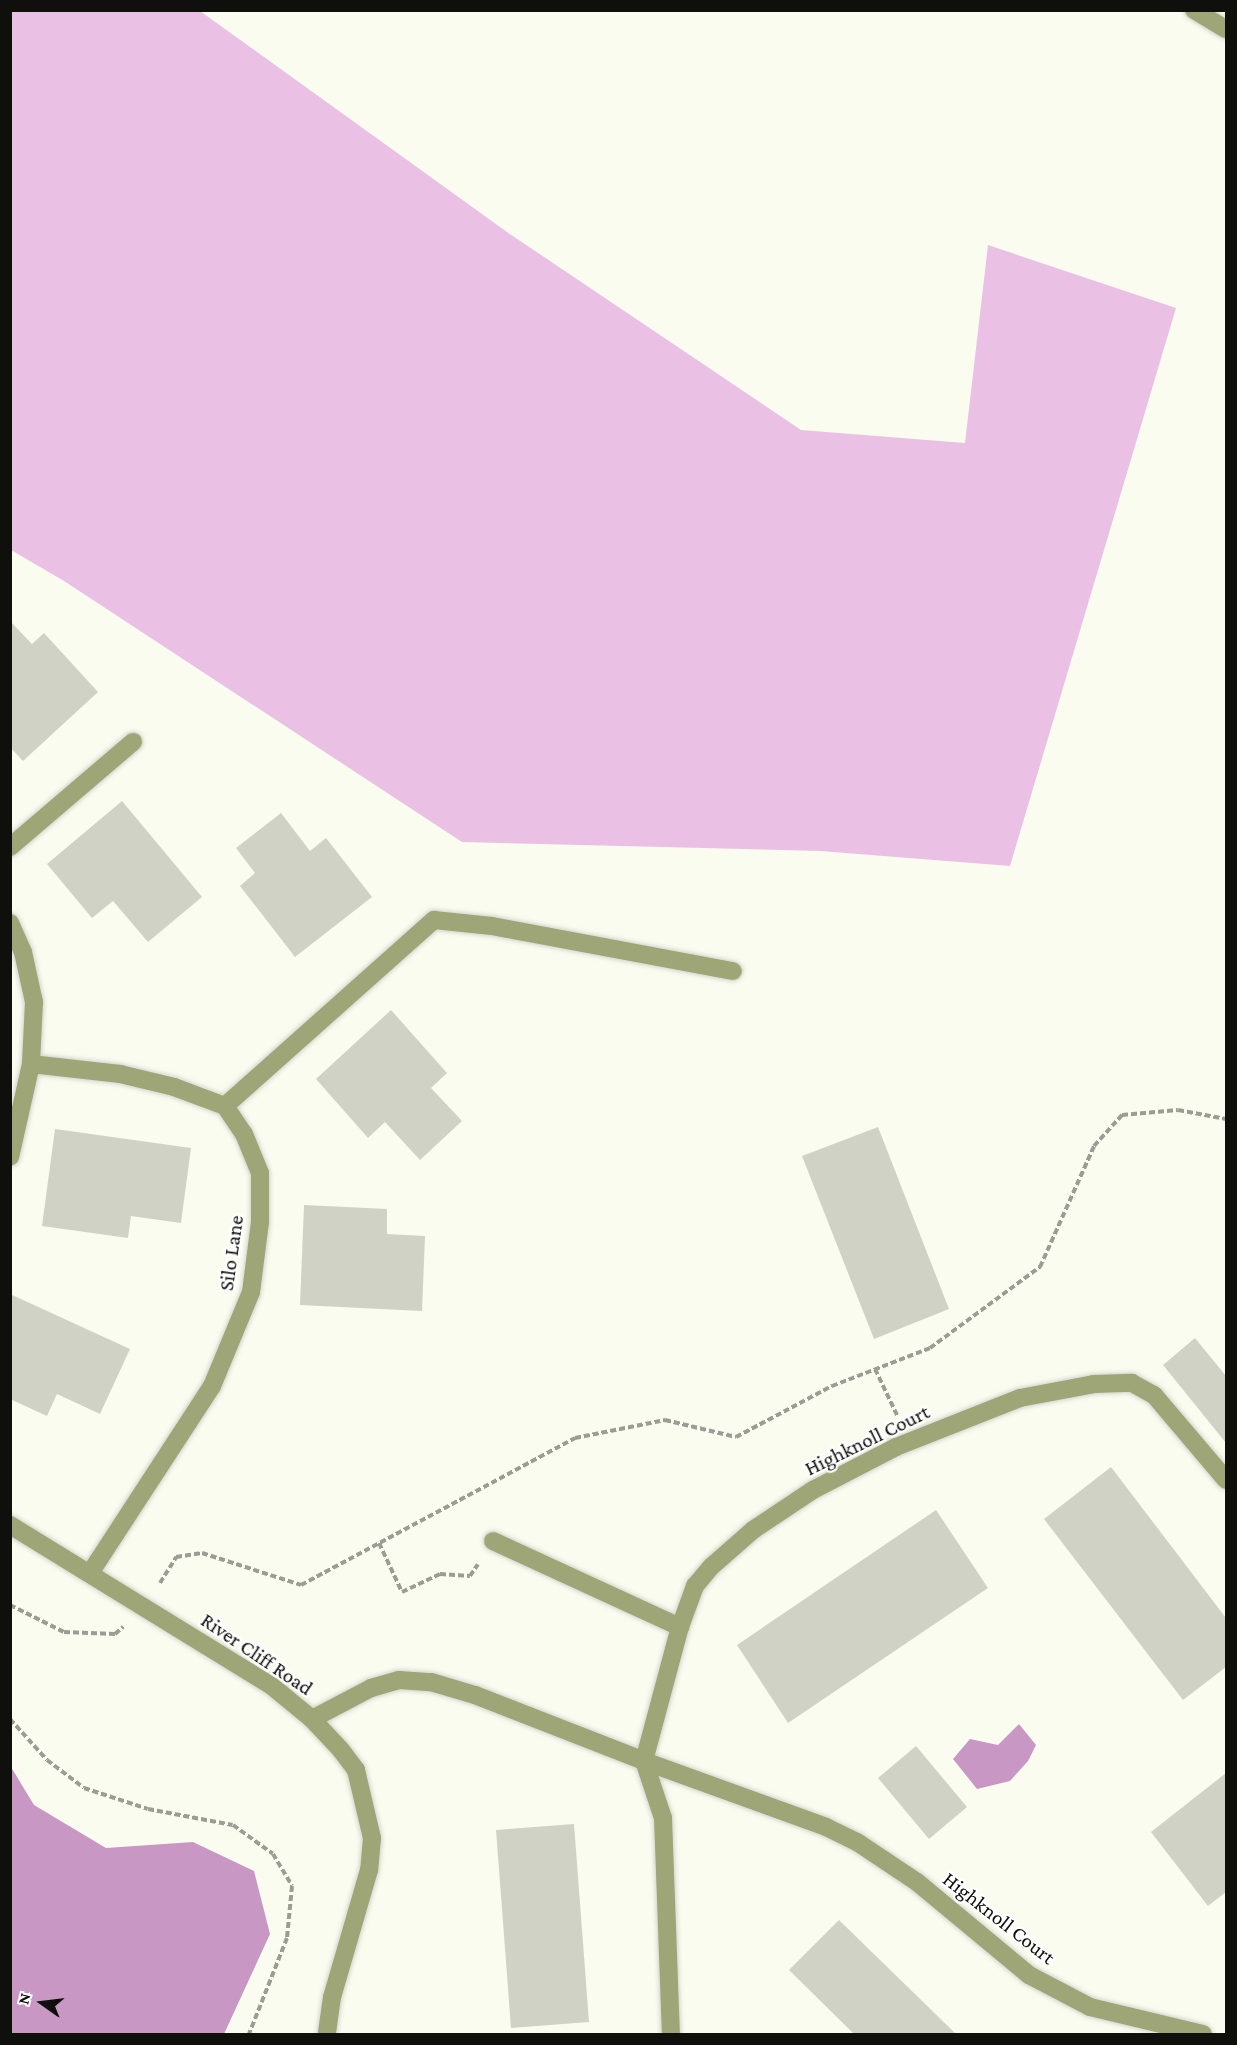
<!DOCTYPE html>
<html>
<head>
<meta charset="utf-8">
<style>
	body { margin:0 }
	#map { position:relative; width:1237px; height:2045px; overflow:hidden; background:#fafcf0; font-family:"Crimson Pro",serif }
	div>[style] { position:absolute }
	[style*='--x'] { left:calc(var(--x)*1px); top:calc(var(--y)*1px); width:calc(var(--w)*1px); rotate:calc(var(--a)*1deg) }
	.green>* { inset:0; background:#eac1e5 }
	.water>* { inset:0; background:#c997c3 }
	.building>* { inset:0; background:#d0d2c5 }
	.path>* { height:4px; margin-top:-2px; transform-origin:0; background:repeating-linear-gradient(90deg,#9b9c94 0 6px,transparent 0 9px) }
	.roads { filter:drop-shadow(0 0 2px #d4d6cc) drop-shadow(0 0 2px #d4d6cc) }
	.minor>* { height:18px; margin:-9px; padding:0 9px; transform-origin:9px; border-radius:9px; background:#9ea577 }
	span { translate:-50% -50%; white-space:nowrap; text-align:center; line-height:1.15; -webkit-text-stroke:4.5px #fff; paint-order:stroke }
	.street-label { font-size:21px; color:#0f100c }
	.frame { position:absolute; inset:0; border:12px solid #0f100c; pointer-events:none }
	.north { position:absolute; left:12px; top:1973px; width:60px; height:60px; -webkit-text-stroke:4px #fff; paint-order:stroke; rotate:284deg; font-size:16px; font-weight:700; line-height:24px; text-align:center; color:#0f100c }
	.north::after { content:''; display:block; margin:auto; width:21px; height:27px; background:#0f100c; clip-path:polygon(50% 0,100% 100%,50% 72%,0 100%) }
</style>
</head>
<body>
<div id="map">
	<div class="green">
		<div style="clip-path:polygon(11px 10px,200px 11px,507px 232px,801px 430px,965px 443px,988px 245px,1176px 308px,1010px 866px,820px 851px,462px 842px,64px 581px,11px 550px)"></div>
	</div>
	<div class="water">
		<div style="clip-path:polygon(1019px 1724px,1036px 1745px,1028px 1761px,1010px 1781px,977px 1789px,953px 1759px,970px 1739px,998px 1745px)"></div>
		<div style="clip-path:polygon(11px 1767px,34px 1805px,106px 1848px,193px 1842px,254px 1871px,270px 1934px,224px 2034px,11px 2034px)"></div>
	</div>
	<div class="building">
		<div style="clip-path:polygon(10px 621px,32px 644px,44px 633px,98px 692px,23px 761px,10px 747px)"></div>
		<div style="clip-path:polygon(122px 801px,202px 897px,148px 942px,113px 901px,92px 918px,47px 864px)"></div>
		<div style="clip-path:polygon(281px 813px,310px 851px,326px 838px,372px 897px,295px 957px,240px 886px,255px 873px,236px 848px)"></div>
		<div style="clip-path:polygon(391px 1010px,447px 1073px,431px 1088px,462px 1121px,420px 1160px,385px 1122px,368px 1138px,316px 1079px)"></div>
		<div style="clip-path:polygon(878px 1127px,949px 1309px,874px 1339px,802px 1156px)"></div>
		<div style="clip-path:polygon(55px 1129px,191px 1148px,181px 1223px,131px 1216px,128px 1238px,42px 1226px)"></div>
		<div style="clip-path:polygon(304px 1205px,387px 1209px,387px 1234px,425px 1236px,422px 1311px,300px 1305px)"></div>
		<div style="clip-path:polygon(10px 1294px,130px 1349px,100px 1414px,57px 1394px,47px 1416px,10px 1399px)"></div>
		<div style="clip-path:polygon(1195px 1338px,1226px 1376px,1226px 1443px,1163px 1365px)"></div>
		<div style="clip-path:polygon(1111px 1467px,1226px 1618px,1226px 1667px,1183px 1700px,1044px 1519px)"></div>
		<div style="clip-path:polygon(936px 1510px,988px 1588px,788px 1723px,737px 1645px)"></div>
		<div style="clip-path:polygon(916px 1746px,967px 1807px,929px 1839px,878px 1778px)"></div>
		<div style="clip-path:polygon(1226px 1773px,1226px 1892px,1208px 1906px,1151px 1832px)"></div>
		<div style="clip-path:polygon(574px 1824px,589px 2022px,511px 2028px,496px 1830px)"></div>
		<div style="clip-path:polygon(839px 1920px,956px 2034px,854px 2034px,789px 1970px)"></div>
	</div>
	<div class="path">
		<div style="--x:875;--y:1369;--w:53;--a:64.4"></div>
		<div style="--x:379;--y:1543;--w:54;--a:64.9"></div>
		<div style="--x:402;--y:1592;--w:42;--a:-25.3"></div>
		<div style="--x:440;--y:1574;--w:30;--a:4"></div>
		<div style="--x:470;--y:1576;--w:14;--a:-56"></div>
		<div style="--x:160;--y:1583;--w:31;--a:-58"></div>
		<div style="--x:176;--y:1557;--w:26;--a:-9"></div>
		<div style="--x:202;--y:1553;--w:104;--a:17.9"></div>
		<div style="--x:301;--y:1585;--w:311;--a:-28.2"></div>
		<div style="--x:575;--y:1438;--w:92;--a:-11.3"></div>
		<div style="--x:665;--y:1420;--w:73;--a:13.5"></div>
		<div style="--x:736;--y:1437;--w:109;--a:-28"></div>
		<div style="--x:832;--y:1386;--w:105;--a:-21.2"></div>
		<div style="--x:930;--y:1348;--w:137;--a:-36.4"></div>
		<div style="--x:1040;--y:1267;--w:133;--a:-65.9"></div>
		<div style="--x:1094;--y:1146;--w:42;--a:-47.9"></div>
		<div style="--x:1122;--y:1115;--w:56;--a:-5.1"></div>
		<div style="--x:1178;--y:1110;--w:49;--a:10.6"></div>
		<div style="--x:10;--y:1605;--w:60;--a:26.6"></div>
		<div style="--x:64;--y:1632;--w:51;--a:2.2"></div>
		<div style="--x:115;--y:1634;--w:11;--a:-41"></div>
		<div style="--x:10;--y:1719;--w:55;--a:47.9"></div>
		<div style="--x:47;--y:1760;--w:46;--a:37.1"></div>
		<div style="--x:84;--y:1788;--w:67;--a:18.2"></div>
		<div style="--x:148;--y:1809;--w:86;--a:10.7"></div>
		<div style="--x:233;--y:1825;--w:49;--a:35.9"></div>
		<div style="--x:273;--y:1854;--w:37;--a:59"></div>
		<div style="--x:292;--y:1886;--w:52;--a:95.5"></div>
		<div style="--x:287;--y:1938;--w:103;--a:111.6"></div>
	</div>
	<div class="roads">
		<div class="minor">
			<div style="--x:1194;--y:10;--w:37;--a:31"></div>
			<div style="--x:10;--y:847;--w:162;--a:-40.5"></div>
			<div style="--x:10;--y:923;--w:32;--a:66"></div>
			<div style="--x:23;--y:952;--w:51;--a:77.6"></div>
			<div style="--x:34;--y:1002;--w:62;--a:92.8"></div>
			<div style="--x:31;--y:1064;--w:95;--a:102.7"></div>
			<div style="--x:31;--y:1064;--w:90;--a:6.4"></div>
			<div style="--x:120;--y:1074;--w:56;--a:13.5"></div>
			<div style="--x:174;--y:1087;--w:54;--a:20.4"></div>
			<div style="--x:225;--y:1106;--w:34;--a:56"></div>
			<div style="--x:244;--y:1134;--w:42;--a:67.7"></div>
			<div style="--x:260;--y:1173;--w:49;--a:90"></div>
			<div style="--x:260;--y:1222;--w:71;--a:97.3"></div>
			<div style="--x:251;--y:1292;--w:102;--a:112.5"></div>
			<div style="--x:212;--y:1386;--w:223;--a:123.1"></div>
			<div style="--x:225;--y:1106;--w:280;--a:-41.7"></div>
			<div style="--x:434;--y:920;--w:58;--a:5.9"></div>
			<div style="--x:492;--y:926;--w:245;--a:10.6"></div>
			<div style="--x:10;--y:1525;--w:309;--a:31.6"></div>
			<div style="--x:273;--y:1687;--w:50;--a:39.4"></div>
			<div style="--x:312;--y:1719;--w:42;--a:46.9"></div>
			<div style="--x:341;--y:1750;--w:25;--a:53"></div>
			<div style="--x:356;--y:1770;--w:70;--a:76.8"></div>
			<div style="--x:372;--y:1838;--w:32;--a:95"></div>
			<div style="--x:369;--y:1870;--w:132;--a:106.2"></div>
			<div style="--x:332;--y:1997;--w:37;--a:98"></div>
			<div style="--x:493;--y:1541;--w:206;--a:24.7"></div>
			<div style="--x:312;--y:1719;--w:67;--a:-27.7"></div>
			<div style="--x:371;--y:1688;--w:29;--a:-16"></div>
			<div style="--x:399;--y:1680;--w:32;--a:4"></div>
			<div style="--x:431;--y:1682;--w:46;--a:16.5"></div>
			<div style="--x:475;--y:1695;--w:181;--a:21.3"></div>
			<div style="--x:644;--y:1761;--w:194;--a:19.9"></div>
			<div style="--x:826;--y:1827;--w:34;--a:26"></div>
			<div style="--x:857;--y:1842;--w:72;--a:33.7"></div>
			<div style="--x:917;--y:1882;--w:146;--a:39.7"></div>
			<div style="--x:1029;--y:1975;--w:69;--a:27.7"></div>
			<div style="--x:1090;--y:2007;--w:116;--a:13.4"></div>
			<div style="--x:644;--y:1761;--w:139;--a:-75"></div>
			<div style="--x:680;--y:1627;--w:44;--a:-69.9"></div>
			<div style="--x:695;--y:1586;--w:26;--a:-50"></div>
			<div style="--x:712;--y:1566;--w:55;--a:-41.3"></div>
			<div style="--x:753;--y:1530;--w:72;--a:-33.7"></div>
			<div style="--x:813;--y:1490;--w:93;--a:-27.4"></div>
			<div style="--x:896;--y:1447;--w:133;--a:-21.6"></div>
			<div style="--x:1020;--y:1398;--w:75;--a:-10.7"></div>
			<div style="--x:1094;--y:1384;--w:38;--a:-2"></div>
			<div style="--x:1132;--y:1383;--w:25;--a:29"></div>
			<div style="--x:1154;--y:1395;--w:111;--a:49.7"></div>
			<div style="--x:644;--y:1761;--w:60;--a:71.6"></div>
			<div style="--x:663;--y:1818;--w:216;--a:87.9"></div>
		</div>
	</div>
	<div class="street-label">
		<span style="left:231px;top:1253px;rotate:-82deg">Silo Lane</span>
		<span style="left:867px;top:1440px;rotate:-26deg">Highknoll Court</span>
		<span style="left:257px;top:1654px;rotate:34deg">River Cliff Road</span>
		<span style="left:999px;top:1918px;rotate:38deg">Highknoll Court</span>
	</div>
	<div class="frame"></div>
	<div class="north">N</div>
</div>
</body>
</html>
